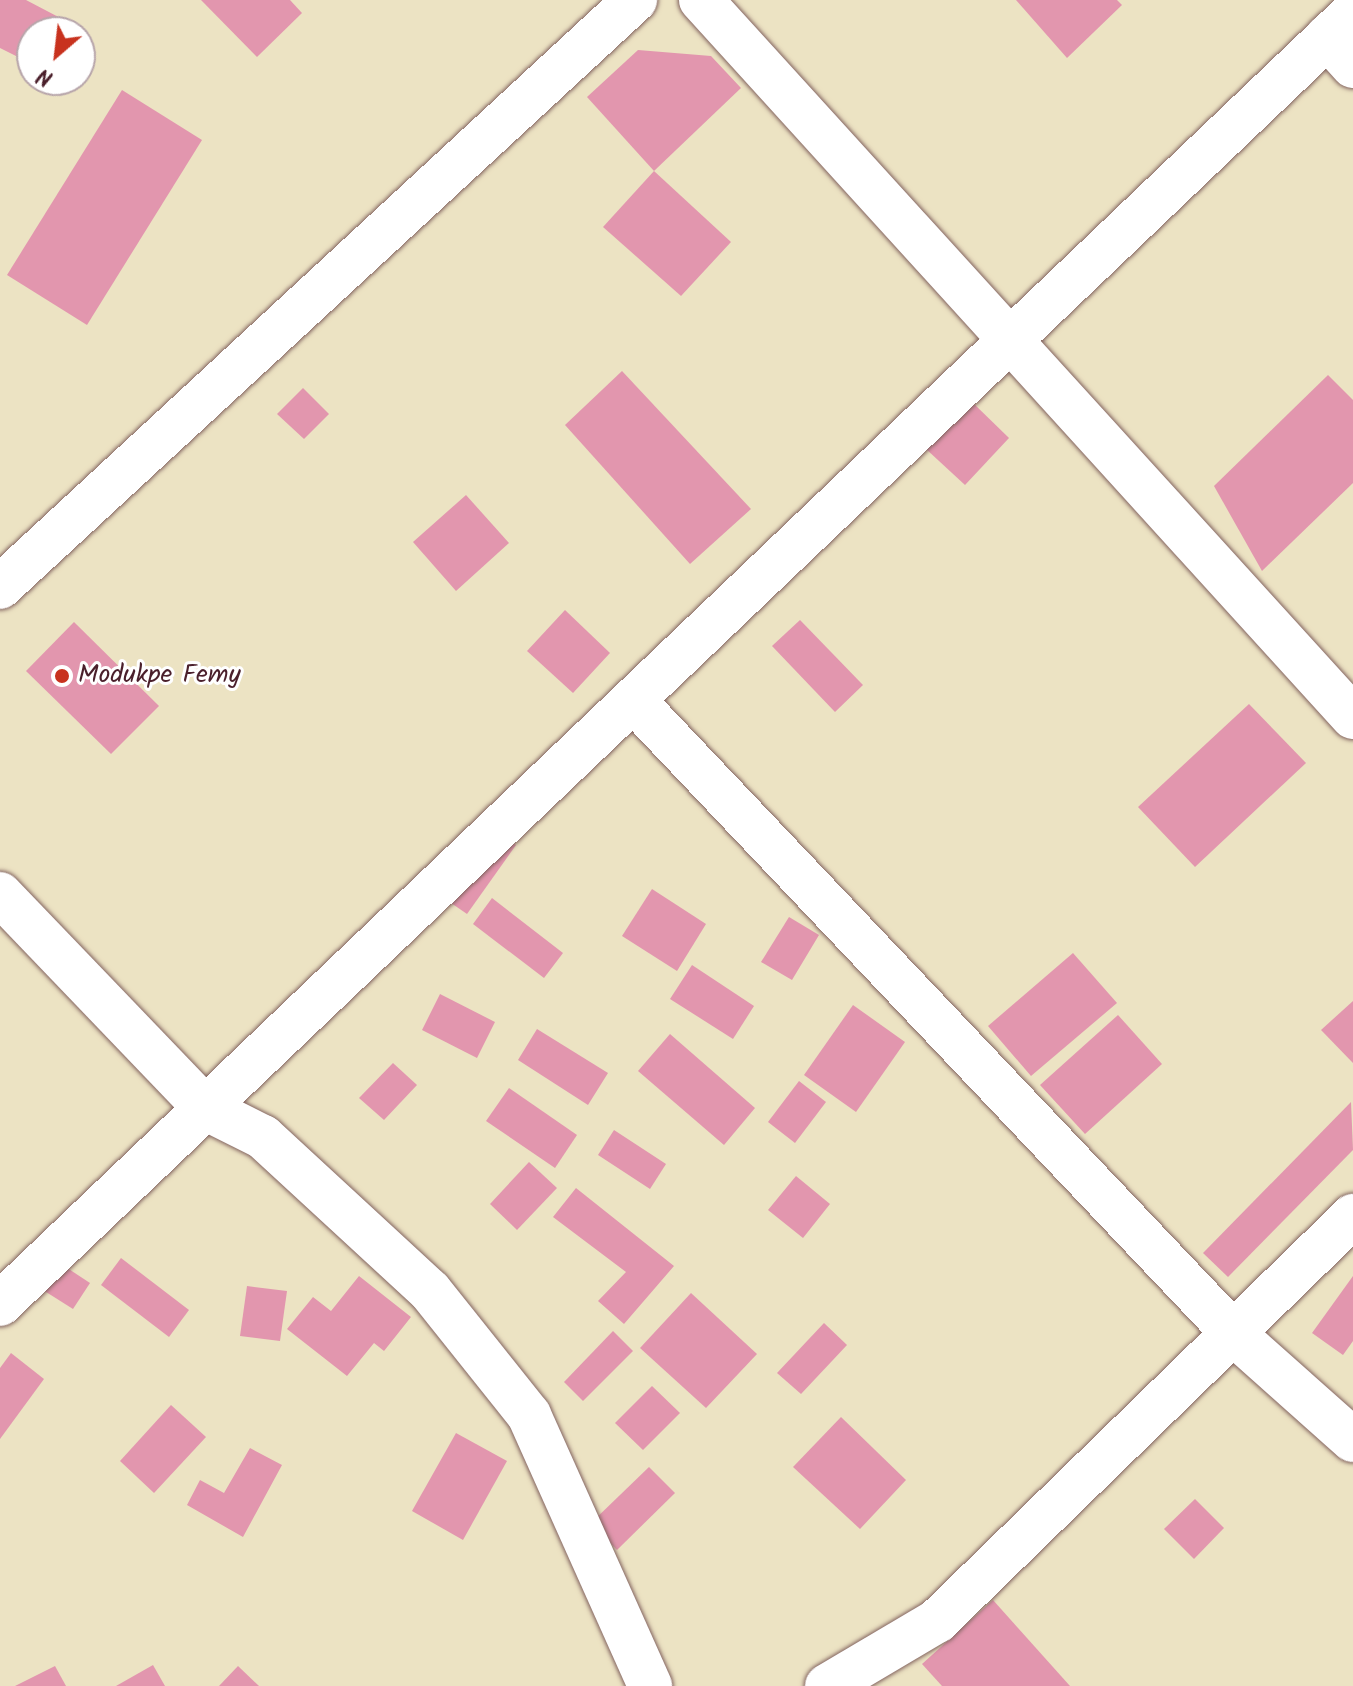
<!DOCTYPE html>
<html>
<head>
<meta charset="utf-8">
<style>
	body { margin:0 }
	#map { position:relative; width:1353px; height:1686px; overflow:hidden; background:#ece3c3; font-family:Kalam,sans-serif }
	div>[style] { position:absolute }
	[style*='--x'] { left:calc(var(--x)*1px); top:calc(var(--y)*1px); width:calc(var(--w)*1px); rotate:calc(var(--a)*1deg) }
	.building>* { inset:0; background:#e296ae }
	.roads { filter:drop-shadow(0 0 2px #836460) drop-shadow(0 0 2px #836460) }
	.minor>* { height:44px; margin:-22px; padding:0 22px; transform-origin:22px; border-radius:22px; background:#fff }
	.dots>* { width:22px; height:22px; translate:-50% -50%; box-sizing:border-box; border:4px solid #fff; border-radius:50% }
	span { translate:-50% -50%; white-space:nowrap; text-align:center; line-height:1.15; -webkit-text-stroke:6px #fff; paint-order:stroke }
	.poi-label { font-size:26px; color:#4a1f2b }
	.left { translate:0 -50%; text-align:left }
	.north { position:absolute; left:16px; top:16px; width:80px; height:80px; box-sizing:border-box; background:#fff; border:2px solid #b7a5aa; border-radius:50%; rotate:208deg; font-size:22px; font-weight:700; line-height:32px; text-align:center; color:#4a1f2b }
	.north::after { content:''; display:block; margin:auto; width:28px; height:36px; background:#c8321e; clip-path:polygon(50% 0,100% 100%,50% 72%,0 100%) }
</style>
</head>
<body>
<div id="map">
	<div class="building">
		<div style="clip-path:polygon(0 0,26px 0,68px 22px,62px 32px,32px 32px,32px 64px,0 48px)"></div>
		<div style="clip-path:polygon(201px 0,290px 0,302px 13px,257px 57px)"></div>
		<div style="clip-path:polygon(1016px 0,1117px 0,1122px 5px,1067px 58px)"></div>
		<div style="clip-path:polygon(638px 50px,711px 56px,741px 88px,654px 171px,587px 97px)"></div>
		<div style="clip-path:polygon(122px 90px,202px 140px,87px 325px,7px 275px)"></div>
		<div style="clip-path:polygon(654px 171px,731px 242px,681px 296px,603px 227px)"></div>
		<div style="clip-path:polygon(622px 371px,751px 509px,690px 564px,565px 425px)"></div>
		<div style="clip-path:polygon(1328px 375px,1353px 400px,1353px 483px,1262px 571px,1214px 486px)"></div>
		<div style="clip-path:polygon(303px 388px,329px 414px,304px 439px,277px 414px)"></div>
		<div style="clip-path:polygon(971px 401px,1009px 438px,965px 485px,926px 449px)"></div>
		<div style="clip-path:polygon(466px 495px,509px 543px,456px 591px,413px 542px)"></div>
		<div style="clip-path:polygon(565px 610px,610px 653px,573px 693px,527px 651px)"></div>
		<div style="clip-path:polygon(800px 620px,863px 685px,835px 712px,772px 646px)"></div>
		<div style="clip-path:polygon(74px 622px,159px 706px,111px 754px,26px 671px)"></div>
		<div style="clip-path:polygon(1249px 704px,1306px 763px,1195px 867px,1138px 807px)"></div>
		<div style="clip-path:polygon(487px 826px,516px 845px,467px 914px,438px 894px)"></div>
		<div style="clip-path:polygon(652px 889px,706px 924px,677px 971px,622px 936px)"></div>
		<div style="clip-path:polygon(492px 898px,563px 953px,544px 978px,473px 924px)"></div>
		<div style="clip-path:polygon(789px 917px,819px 935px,792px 980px,761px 962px)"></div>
		<div style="clip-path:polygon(1073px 953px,1117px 1003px,1031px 1076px,988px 1026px)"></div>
		<div style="clip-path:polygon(692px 965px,754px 1006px,733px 1039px,670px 999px)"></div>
		<div style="clip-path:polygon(440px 994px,495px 1022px,477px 1058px,422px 1030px)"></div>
		<div style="clip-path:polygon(1353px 1001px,1353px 1063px,1321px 1030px)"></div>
		<div style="clip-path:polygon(853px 1005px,905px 1042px,856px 1112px,804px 1075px)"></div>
		<div style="clip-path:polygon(1118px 1015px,1162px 1064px,1085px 1134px,1040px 1085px)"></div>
		<div style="clip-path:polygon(537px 1029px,608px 1073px,588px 1105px,518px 1060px)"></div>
		<div style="clip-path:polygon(670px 1034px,755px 1108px,724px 1145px,638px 1071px)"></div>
		<div style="clip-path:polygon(393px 1063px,417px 1085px,384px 1120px,359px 1098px)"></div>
		<div style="clip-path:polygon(799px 1081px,826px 1102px,795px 1143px,768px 1122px)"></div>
		<div style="clip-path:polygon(509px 1088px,577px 1135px,555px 1168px,486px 1121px)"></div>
		<div style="clip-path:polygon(1351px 1102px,1353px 1150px,1228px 1277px,1203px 1253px)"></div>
		<div style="clip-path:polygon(614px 1130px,666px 1164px,650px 1189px,598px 1155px)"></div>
		<div style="clip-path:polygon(529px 1162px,557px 1188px,517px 1230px,490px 1204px)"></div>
		<div style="clip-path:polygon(796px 1176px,830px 1204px,803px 1238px,768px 1210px)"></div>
		<div style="clip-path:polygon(576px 1188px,674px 1266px,624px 1324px,598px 1301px,626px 1272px,553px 1217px)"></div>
		<div style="clip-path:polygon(52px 1258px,90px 1283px,73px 1309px,35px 1285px)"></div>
		<div style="clip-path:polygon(121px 1258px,189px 1310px,169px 1337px,101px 1285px)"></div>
		<div style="clip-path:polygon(359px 1276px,411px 1317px,384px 1351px,374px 1343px,347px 1376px,287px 1329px,313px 1297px,331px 1311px)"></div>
		<div style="clip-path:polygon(1353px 1276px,1353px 1341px,1343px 1355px,1312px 1333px)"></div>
		<div style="clip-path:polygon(247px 1286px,287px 1291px,280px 1341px,240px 1336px)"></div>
		<div style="clip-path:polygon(691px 1293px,757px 1354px,706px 1408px,640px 1348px)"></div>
		<div style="clip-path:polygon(824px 1323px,847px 1345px,801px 1394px,777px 1373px)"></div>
		<div style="clip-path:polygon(613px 1331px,633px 1351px,583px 1401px,564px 1382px)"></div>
		<div style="clip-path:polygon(11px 1353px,44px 1379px,0 1439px,0 1368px)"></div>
		<div style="clip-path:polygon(652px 1386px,680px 1413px,643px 1450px,615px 1423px)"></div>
		<div style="clip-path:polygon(171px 1405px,206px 1437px,154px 1493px,120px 1461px)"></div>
		<div style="clip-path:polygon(841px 1417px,906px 1480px,860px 1529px,793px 1467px)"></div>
		<div style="clip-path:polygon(456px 1433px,507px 1461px,463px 1540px,412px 1511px)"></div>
		<div style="clip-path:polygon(250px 1448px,282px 1465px,243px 1537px,187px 1505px,200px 1480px,224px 1493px)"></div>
		<div style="clip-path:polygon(649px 1467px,675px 1493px,617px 1550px,591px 1523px)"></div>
		<div style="clip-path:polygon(1195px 1499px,1224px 1528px,1194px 1559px,1164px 1529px)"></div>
		<div style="clip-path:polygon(993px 1600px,1070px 1686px,942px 1686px,922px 1664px)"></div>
		<div style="clip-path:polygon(153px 1665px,165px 1686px,116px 1686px)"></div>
		<div style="clip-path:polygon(55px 1666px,66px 1686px,15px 1686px)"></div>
		<div style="clip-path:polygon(238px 1666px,259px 1686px,219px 1686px)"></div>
	</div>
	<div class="roads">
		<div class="minor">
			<div style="--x:701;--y:0;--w:969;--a:47.72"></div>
			<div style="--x:1327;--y:37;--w:39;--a:48"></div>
			<div style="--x:0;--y:587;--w:865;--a:-42.75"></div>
			<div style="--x:634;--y:701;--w:874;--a:46.53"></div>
			<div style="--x:1235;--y:1335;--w:158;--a:41.7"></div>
			<div style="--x:0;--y:894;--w:296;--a:46.2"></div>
			<div style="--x:205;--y:1108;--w:65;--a:26.6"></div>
			<div style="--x:263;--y:1137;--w:227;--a:42.7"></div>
			<div style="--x:430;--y:1291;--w:159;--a:51.4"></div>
			<div style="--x:529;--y:1415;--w:297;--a:65.9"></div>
			<div style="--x:0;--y:1304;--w:1870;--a:-43.66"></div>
			<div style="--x:827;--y:1686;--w:128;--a:-30.6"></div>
			<div style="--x:937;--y:1621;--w:581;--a:-44.23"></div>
		</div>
	</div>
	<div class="dots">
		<div style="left:62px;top:676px;background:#c8321e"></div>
	</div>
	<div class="poi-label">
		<span class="left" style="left:78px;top:676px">Modukpe Femy</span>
	</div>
	<div class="north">N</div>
</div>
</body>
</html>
